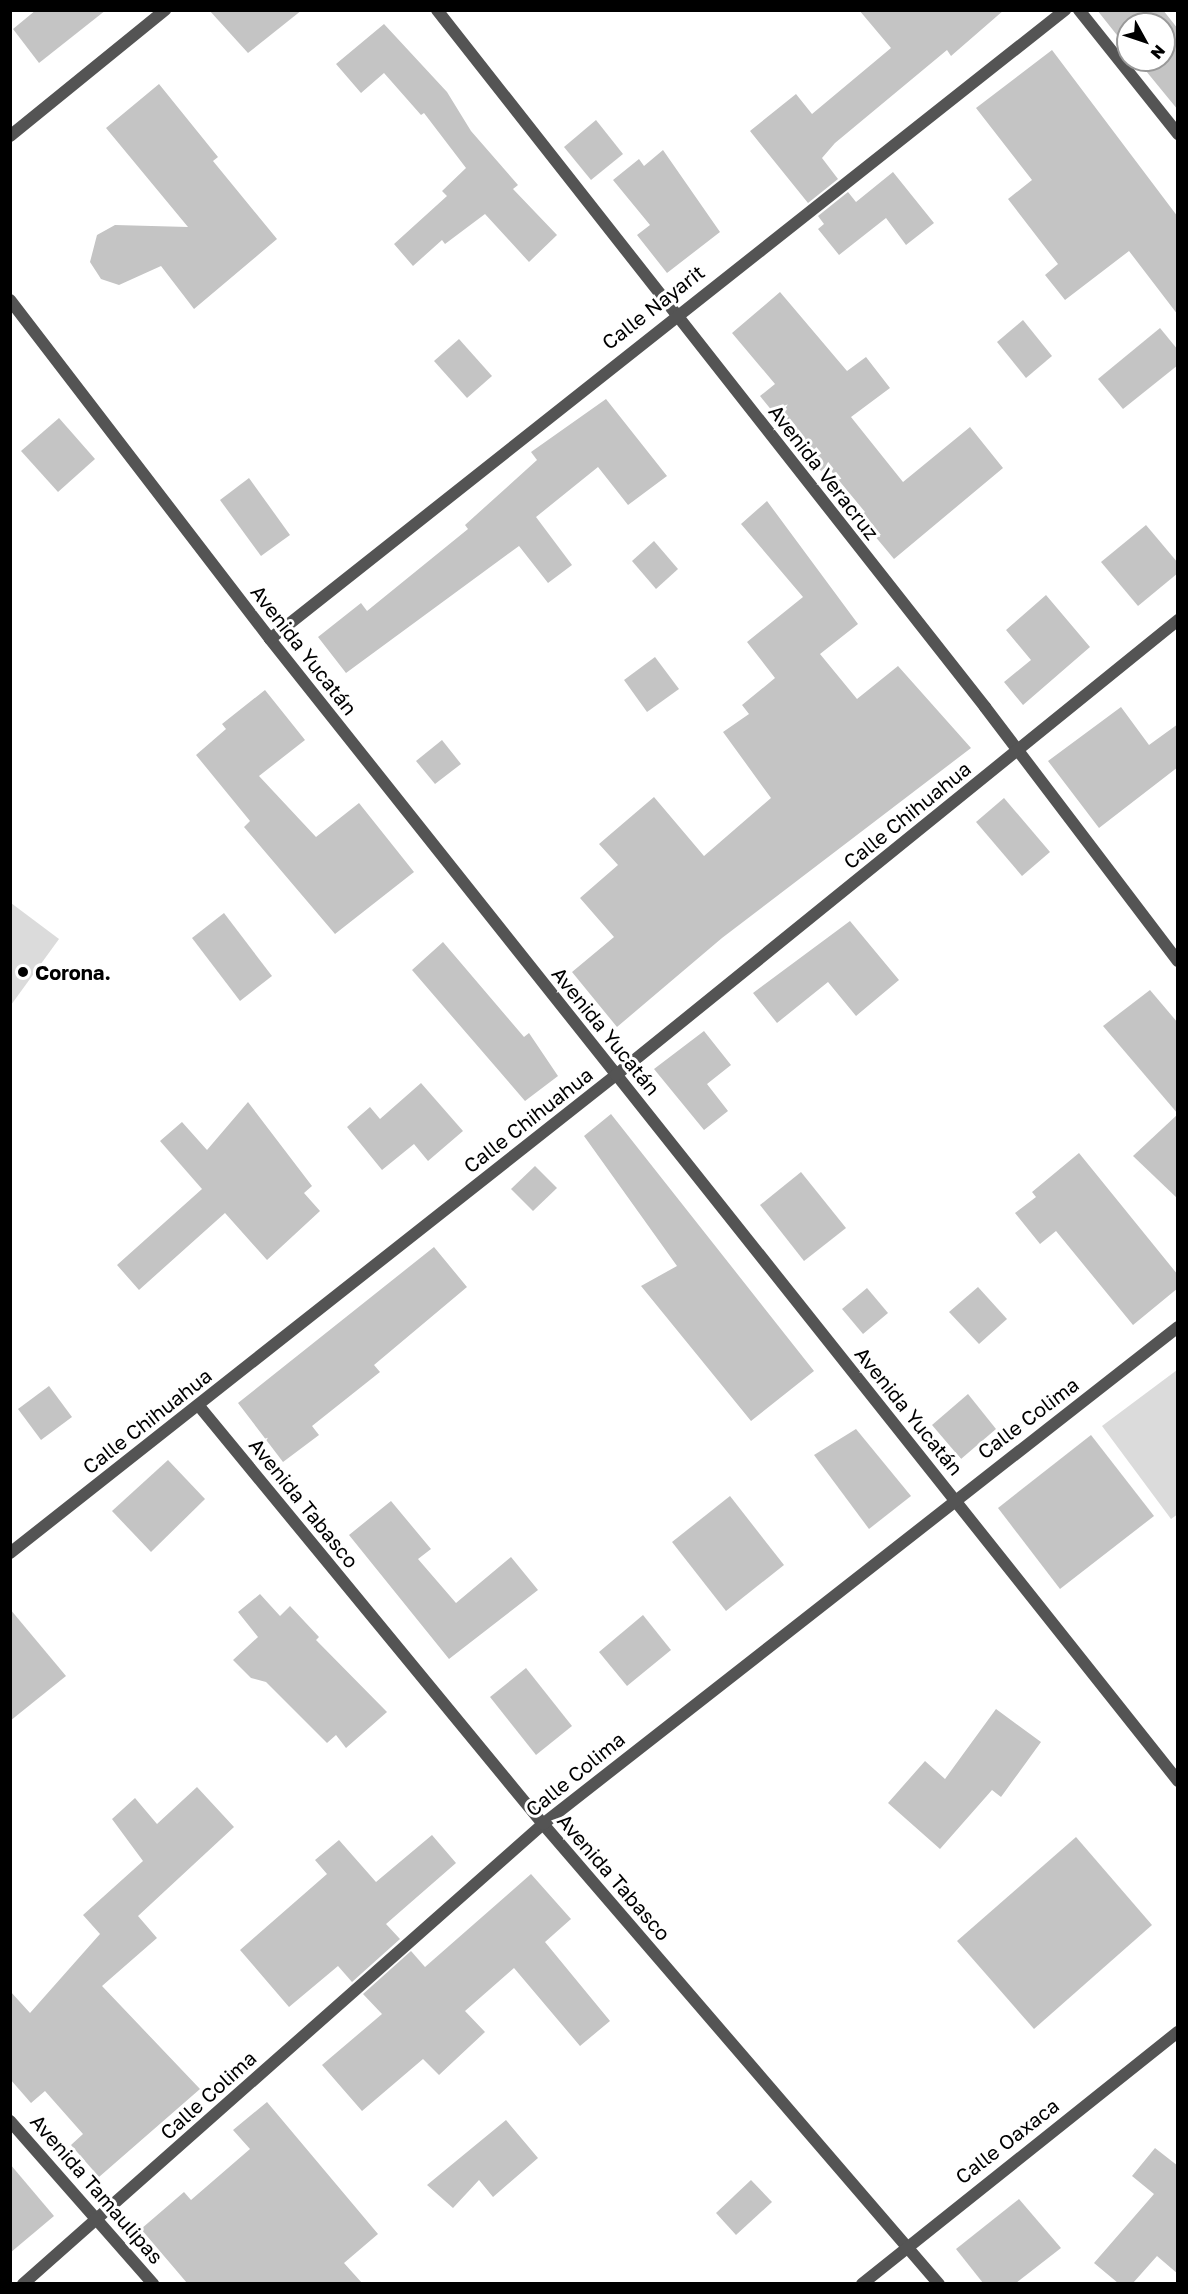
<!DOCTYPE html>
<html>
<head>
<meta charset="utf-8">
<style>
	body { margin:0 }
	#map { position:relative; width:1188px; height:2294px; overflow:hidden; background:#fff; font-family:"Golos Text",sans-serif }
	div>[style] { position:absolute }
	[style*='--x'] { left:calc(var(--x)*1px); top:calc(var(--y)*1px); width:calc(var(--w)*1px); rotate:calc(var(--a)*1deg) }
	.green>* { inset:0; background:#dbdbdb }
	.building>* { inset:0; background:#c4c4c4 }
	.street>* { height:12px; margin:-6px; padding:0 6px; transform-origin:6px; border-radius:6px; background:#545454 }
	.dots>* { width:16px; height:16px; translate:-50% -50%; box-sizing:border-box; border:3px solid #fff; border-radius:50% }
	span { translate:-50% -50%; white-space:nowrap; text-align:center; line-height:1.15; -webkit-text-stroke:6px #fff; paint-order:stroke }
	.street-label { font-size:20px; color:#000 }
	.poi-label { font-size:20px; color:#000; font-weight:700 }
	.left { translate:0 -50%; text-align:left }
	.frame { position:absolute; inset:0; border:12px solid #000; pointer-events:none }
	.north { position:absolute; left:1116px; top:12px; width:60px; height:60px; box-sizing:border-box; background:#fff; border:2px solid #999; border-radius:50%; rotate:130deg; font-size:16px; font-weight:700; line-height:24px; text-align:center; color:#000 }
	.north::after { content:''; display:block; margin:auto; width:21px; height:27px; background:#000; clip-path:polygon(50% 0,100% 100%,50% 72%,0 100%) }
</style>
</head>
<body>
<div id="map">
	<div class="green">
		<div style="clip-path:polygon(11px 903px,59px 939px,11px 1005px)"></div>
		<div style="clip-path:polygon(1177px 1370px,1178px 1514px,1171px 1519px,1102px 1426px)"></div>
	</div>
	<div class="building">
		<div style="clip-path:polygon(36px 10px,106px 10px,39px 63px,13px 29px)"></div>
		<div style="clip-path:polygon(209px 10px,302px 10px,248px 53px)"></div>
		<div style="clip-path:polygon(859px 10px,1004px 10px,951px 56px,947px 50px,835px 143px,822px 158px,838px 179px,808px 203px,750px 131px,796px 94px,812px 114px,891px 48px)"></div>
		<div style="clip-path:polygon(1097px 10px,1163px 10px,1178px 29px,1178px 110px,1137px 60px,1164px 60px,1164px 24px,1128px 24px,1128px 49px)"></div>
		<div style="clip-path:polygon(384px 24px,447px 92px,471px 131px,518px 185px,513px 189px,557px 235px,529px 262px,485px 214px,445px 244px,442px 240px,413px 266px,394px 244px,447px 196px,442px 191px,466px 168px,424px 113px,421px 115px,384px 73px,361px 93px,336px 64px)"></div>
		<div style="clip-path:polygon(1052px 50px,1178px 217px,1178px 315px,1129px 251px,1065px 300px,1045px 275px,1058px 264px,1008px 199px,1032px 180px,976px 108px)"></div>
		<div style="clip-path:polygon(159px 84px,218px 157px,213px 161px,277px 239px,194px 309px,161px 266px,119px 285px,101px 279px,90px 262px,97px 235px,115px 225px,188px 227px,106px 128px)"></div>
		<div style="clip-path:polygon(596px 120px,623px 154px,591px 180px,564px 147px)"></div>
		<div style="clip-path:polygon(663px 150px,720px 232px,667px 273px,637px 235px,650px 225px,613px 180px,639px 159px,644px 166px)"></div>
		<div style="clip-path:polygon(893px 172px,934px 223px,906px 245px,886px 218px,839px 255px,818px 229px,824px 224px,818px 216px,848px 192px,856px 202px)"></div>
		<div style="clip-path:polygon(780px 292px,847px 371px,866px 357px,890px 388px,851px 417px,903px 482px,970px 427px,1003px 468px,894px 559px,859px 517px,865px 512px,827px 466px,821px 471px,760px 396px,775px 384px,732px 333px)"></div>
		<div style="clip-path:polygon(1023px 320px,1052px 356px,1026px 378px,997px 342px)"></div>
		<div style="clip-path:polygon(1160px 328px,1178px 350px,1178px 365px,1123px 409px,1098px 379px)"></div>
		<div style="clip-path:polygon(459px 339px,492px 376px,467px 398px,434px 361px)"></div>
		<div style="clip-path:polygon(606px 399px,667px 476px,628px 505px,598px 467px,536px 517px,572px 565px,548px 583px,519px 546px,346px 673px,318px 637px,361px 603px,367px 611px,468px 529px,465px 525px,537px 460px,531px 452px)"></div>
		<div style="clip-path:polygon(59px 418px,95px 459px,58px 492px,21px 451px)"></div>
		<div style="clip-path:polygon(249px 478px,290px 535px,261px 556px,220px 500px)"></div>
		<div style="clip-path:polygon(767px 501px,858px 624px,820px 654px,857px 699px,898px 666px,971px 748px,722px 938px,617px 1027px,572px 972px,614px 937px,580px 898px,618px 865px,599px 844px,654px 797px,704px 856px,771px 798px,723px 732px,749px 714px,742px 705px,775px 678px,747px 642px,803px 597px,741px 524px)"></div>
		<div style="clip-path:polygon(1146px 525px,1178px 563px,1178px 573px,1138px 606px,1101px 562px)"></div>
		<div style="clip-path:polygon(654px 541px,678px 569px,656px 589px,632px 561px)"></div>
		<div style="clip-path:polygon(1046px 595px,1090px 647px,1023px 705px,1004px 682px,1031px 660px,1006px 630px)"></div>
		<div style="clip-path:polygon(655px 657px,679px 689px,647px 712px,624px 680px)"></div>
		<div style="clip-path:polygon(265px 690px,305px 740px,259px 776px,316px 837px,359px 803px,414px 872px,335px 934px,244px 827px,250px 821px,196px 755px,226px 729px,222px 724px)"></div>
		<div style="clip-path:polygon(1121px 707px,1149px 745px,1178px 724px,1178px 767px,1099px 828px,1048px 761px)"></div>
		<div style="clip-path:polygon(442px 740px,461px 764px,435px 784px,416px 761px)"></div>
		<div style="clip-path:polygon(1004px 798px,1050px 852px,1022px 876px,976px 822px)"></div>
		<div style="clip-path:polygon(224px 913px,272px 976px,240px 1001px,192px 938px)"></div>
		<div style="clip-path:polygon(850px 921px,899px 980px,856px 1016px,828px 982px,777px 1023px,753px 993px)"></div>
		<div style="clip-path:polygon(443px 942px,524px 1037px,529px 1033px,558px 1076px,525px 1101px,412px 970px)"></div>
		<div style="clip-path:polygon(1150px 990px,1178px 1023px,1178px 1114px,1103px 1026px)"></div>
		<div style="clip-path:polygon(704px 1031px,731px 1065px,707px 1084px,728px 1111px,704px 1130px,654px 1069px)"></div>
		<div style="clip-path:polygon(421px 1083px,463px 1131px,428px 1161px,414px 1144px,382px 1170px,347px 1127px,370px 1107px,380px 1119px)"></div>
		<div style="clip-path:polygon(248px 1102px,312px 1186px,304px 1193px,320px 1211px,267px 1260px,225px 1213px,139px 1290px,117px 1265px,202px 1189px,160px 1141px,182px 1122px,207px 1150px)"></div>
		<div style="clip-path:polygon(611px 1114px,814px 1371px,751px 1421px,641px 1286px,677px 1266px,584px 1136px)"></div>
		<div style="clip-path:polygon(1178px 1114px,1178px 1199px,1133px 1156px)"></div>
		<div style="clip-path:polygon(1079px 1153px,1178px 1275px,1178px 1288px,1133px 1325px,1056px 1231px,1040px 1244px,1015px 1213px,1036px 1197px,1032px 1192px)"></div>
		<div style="clip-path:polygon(535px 1166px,557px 1188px,533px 1211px,511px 1189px)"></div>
		<div style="clip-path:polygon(801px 1172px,846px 1228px,804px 1261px,760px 1205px)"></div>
		<div style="clip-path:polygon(434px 1247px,467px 1287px,374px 1365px,380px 1372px,312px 1426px,319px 1435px,283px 1462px,238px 1403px)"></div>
		<div style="clip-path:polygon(978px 1287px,1007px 1319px,979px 1344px,949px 1312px)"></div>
		<div style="clip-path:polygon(867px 1288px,888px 1313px,863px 1334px,842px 1309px)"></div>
		<div style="clip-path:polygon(49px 1386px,72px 1417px,41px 1440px,18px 1409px)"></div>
		<div style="clip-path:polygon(968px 1394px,996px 1429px,961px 1459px,932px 1425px)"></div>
		<div style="clip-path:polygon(856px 1429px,911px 1496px,869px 1529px,814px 1455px)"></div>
		<div style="clip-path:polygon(1091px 1435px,1154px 1516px,1060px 1589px,998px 1508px)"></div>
		<div style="clip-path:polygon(168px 1460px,205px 1499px,151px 1552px,112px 1511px)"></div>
		<div style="clip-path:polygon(730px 1496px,784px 1565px,726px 1611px,672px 1542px)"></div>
		<div style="clip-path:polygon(391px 1501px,431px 1549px,418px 1559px,456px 1603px,511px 1557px,538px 1590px,449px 1659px,349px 1535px)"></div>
		<div style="clip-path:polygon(260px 1594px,280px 1616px,290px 1606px,319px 1637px,316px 1640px,387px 1712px,346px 1748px,336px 1735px,327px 1743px,266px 1682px,251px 1678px,233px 1660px,258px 1637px,238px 1612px)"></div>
		<div style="clip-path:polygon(10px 1609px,66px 1676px,10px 1721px)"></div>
		<div style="clip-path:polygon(643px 1615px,671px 1650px,627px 1686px,599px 1652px)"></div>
		<div style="clip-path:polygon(526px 1668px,572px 1726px,536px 1755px,490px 1697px)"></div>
		<div style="clip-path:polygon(996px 1709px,1041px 1742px,1001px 1797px,992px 1790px,940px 1849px,888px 1803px,925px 1761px,945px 1779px)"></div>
		<div style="clip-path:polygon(197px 1787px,234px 1827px,138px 1916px,157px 1938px,102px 1986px,200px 2089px,99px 2177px,71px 2145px,83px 2134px,45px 2091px,31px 2103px,10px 2079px,10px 1991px,30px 2013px,100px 1934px,83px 1915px,143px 1861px,112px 1819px,135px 1798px,157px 1824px)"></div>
		<div style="clip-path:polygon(432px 1835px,456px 1863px,386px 1924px,400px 1939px,352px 1982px,338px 1966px,289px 2007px,240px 1950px,327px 1874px,315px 1860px,339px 1840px,376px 1882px)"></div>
		<div style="clip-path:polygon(1076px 1837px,1152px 1925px,1034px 2029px,957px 1941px)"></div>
		<div style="clip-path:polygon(531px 1874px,571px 1919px,545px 1942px,610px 2021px,580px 2046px,514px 1968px,465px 2011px,485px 2032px,439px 2075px,423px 2059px,362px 2111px,322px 2065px,382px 2014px,363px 1994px,411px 1951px,425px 1967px)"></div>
		<div style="clip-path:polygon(267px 2102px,378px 2234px,344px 2263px,362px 2283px,187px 2283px,141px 2229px,184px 2192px,191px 2200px,250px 2149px,233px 2130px)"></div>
		<div style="clip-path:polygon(506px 2120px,538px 2158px,493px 2197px,479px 2180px,453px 2208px,427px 2185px)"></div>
		<div style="clip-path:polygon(1155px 2148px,1178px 2166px,1178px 2274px,1157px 2256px,1133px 2283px,1118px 2283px,1094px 2263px,1154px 2194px,1132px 2176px)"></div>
		<div style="clip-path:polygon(10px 2164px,54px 2216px,10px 2253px)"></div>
		<div style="clip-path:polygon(751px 2180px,772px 2202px,736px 2235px,716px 2213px)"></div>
		<div style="clip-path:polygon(1019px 2199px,1061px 2248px,1016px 2283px,983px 2283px,956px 2249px)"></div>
	</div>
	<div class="street">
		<div style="--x:437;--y:10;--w:887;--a:51.82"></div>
		<div style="--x:985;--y:707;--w:319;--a:52.8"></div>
		<div style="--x:1079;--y:10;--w:159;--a:51.4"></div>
		<div style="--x:10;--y:136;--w:200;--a:-39.1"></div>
		<div style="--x:10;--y:300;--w:427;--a:52.5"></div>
		<div style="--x:270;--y:639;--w:1459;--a:51.51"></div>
		<div style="--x:270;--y:639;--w:1014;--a:-38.35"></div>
		<div style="--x:199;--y:1406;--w:541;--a:50.55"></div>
		<div style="--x:543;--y:1824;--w:607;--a:49.28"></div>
		<div style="--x:10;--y:1553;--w:772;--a:-38.27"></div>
		<div style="--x:616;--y:1075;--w:723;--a:-38.99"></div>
		<div style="--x:10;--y:2121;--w:217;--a:48.7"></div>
		<div style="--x:23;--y:2284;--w:694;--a:-41.5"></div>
		<div style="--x:543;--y:1824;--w:806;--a:-38.05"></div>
		<div style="--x:862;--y:2284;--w:404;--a:-38.6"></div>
	</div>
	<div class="dots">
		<div style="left:23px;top:972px;background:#000"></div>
	</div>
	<div class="street-label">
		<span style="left:653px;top:307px;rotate:-38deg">Calle Nayarit</span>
		<span style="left:824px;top:472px;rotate:52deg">Avenida Veracruz</span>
		<span style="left:304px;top:650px;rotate:52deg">Avenida Yucatán</span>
		<span style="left:907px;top:815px;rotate:-39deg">Calle Chihuahua</span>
		<span style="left:606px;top:1031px;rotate:51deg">Avenida Yucatán</span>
		<span style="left:528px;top:1120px;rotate:-38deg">Calle Chihuahua</span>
		<span style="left:909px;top:1411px;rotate:51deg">Avenida Yucatán</span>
		<span style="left:1028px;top:1418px;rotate:-37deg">Calle Colima</span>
		<span style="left:147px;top:1421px;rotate:-38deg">Calle Chihuahua</span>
		<span style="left:304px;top:1503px;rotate:51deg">Avenida Tabasco</span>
		<span style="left:575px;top:1774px;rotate:-39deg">Calle Colima</span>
		<span style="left:614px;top:1877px;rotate:49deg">Avenida Tabasco</span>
		<span style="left:208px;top:2095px;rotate:-42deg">Calle Colima</span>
		<span style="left:1007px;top:2141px;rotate:-38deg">Calle Oaxaca</span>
		<span style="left:97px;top:2189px;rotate:49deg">Avenida Tamaulipas</span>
	</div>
	<div class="poi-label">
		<span class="left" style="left:35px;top:972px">Corona.</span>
	</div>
	<div class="frame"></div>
	<div class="north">N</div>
</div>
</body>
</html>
